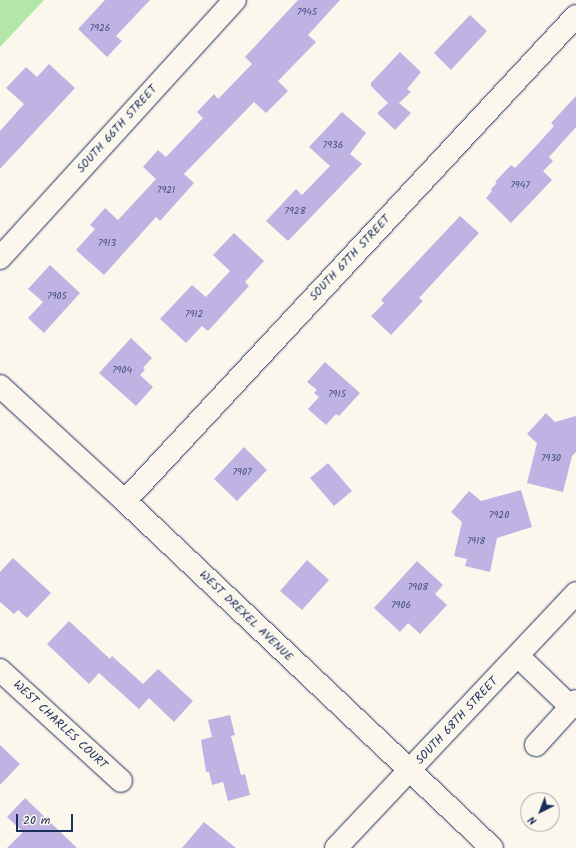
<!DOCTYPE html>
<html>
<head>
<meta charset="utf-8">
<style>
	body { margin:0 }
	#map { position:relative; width:576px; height:848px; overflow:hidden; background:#fbf7ec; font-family:Kalam,sans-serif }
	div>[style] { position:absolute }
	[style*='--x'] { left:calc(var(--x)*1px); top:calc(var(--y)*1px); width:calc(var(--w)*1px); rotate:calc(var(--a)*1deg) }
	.green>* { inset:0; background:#b2e7a9 }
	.building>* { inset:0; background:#bfb3e4 }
	.roads { filter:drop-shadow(0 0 1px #1b2f5e) drop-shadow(0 0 1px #1b2f5e) }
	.minor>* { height:22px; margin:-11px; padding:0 11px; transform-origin:11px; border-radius:11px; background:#fbf7ec }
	span { translate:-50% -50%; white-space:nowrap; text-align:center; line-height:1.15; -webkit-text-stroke:3.5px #fbf7ec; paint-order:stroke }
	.number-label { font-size:10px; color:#445080 }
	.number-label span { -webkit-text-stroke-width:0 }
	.street-label { font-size:12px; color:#1b2f5e }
	.north { position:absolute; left:520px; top:792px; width:40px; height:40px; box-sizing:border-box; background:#fbf7ec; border:1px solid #a1a7b3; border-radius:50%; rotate:222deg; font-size:11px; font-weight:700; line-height:16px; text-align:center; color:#1b2f5e }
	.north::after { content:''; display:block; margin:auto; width:14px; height:18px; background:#1b2f5e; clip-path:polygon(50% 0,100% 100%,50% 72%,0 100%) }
	.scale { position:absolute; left:16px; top:814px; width:57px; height:18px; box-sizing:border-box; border:2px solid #1b2f5e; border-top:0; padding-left:5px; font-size:12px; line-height:14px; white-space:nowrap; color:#1b2f5e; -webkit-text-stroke:3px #fbf7ec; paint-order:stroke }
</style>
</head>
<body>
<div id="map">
	<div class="green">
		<div style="clip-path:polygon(0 0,44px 0,0 47px)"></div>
	</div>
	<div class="building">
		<div style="clip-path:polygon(105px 0,150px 0,116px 36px,122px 41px,107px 57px,78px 29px)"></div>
		<div style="clip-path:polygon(298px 0,340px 0,308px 35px,316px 42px,278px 81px,288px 91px,266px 113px,254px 102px,184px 174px,194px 183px,160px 221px,156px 217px,104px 275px,76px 250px,95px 229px,90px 225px,105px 208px,118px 220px,156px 179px,143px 167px,158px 150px,166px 157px,203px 118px,197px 112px,214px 94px,218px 99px,252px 64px,245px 57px)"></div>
		<div style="clip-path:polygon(470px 15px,487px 31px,451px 70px,434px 53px)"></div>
		<div style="clip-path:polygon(400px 52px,421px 72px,407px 89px,411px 92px,399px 103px,411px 113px,395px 130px,377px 113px,388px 103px,371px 86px,371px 83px)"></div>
		<div style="clip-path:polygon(49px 64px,75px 88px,0 169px,0 131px,24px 104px,6px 88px,26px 67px,37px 77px)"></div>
		<div style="clip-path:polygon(576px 96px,576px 127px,549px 157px,553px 161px,543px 171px,552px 180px,511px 223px,486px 198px,492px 191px,491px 189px,497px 183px,495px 182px,511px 165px,515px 168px,535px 147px,554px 126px,551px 123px)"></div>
		<div style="clip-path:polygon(342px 112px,366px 133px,350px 154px,362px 164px,288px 241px,266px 221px,296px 189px,302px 195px,330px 166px,309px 147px)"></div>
		<div style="clip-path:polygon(460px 216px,479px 233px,419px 298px,423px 301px,391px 335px,371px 316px,384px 303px,381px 300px)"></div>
		<div style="clip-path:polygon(234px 233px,264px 261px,245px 282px,249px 286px,208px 331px,202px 326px,186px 343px,160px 319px,192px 285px,206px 297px,230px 271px,213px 255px)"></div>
		<div style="clip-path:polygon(50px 265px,80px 293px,44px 333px,28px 318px,43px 302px,28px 289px)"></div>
		<div style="clip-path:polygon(131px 338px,152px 358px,143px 368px,145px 370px,140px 375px,153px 387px,136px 406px,99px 373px)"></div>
		<div style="clip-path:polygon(325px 362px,360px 393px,339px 416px,336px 414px,326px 425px,308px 409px,319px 397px,314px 393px,317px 390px,307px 382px)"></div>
		<div style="clip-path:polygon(546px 413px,555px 422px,576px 416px,576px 452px,572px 456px,563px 492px,527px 483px,537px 443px,527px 434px)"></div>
		<div style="clip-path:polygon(244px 447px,267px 470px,237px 501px,214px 479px)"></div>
		<div style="clip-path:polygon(328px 463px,352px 491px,334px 506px,310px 478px)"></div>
		<div style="clip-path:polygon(521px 490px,532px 527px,497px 538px,490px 572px,465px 566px,467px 559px,454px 556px,462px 522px,451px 512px,469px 491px,481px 501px)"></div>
		<div style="clip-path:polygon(13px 558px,51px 593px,27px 618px,18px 610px,14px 614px,0 602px,0 572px)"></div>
		<div style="clip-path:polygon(307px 560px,329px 580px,302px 610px,280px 591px)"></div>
		<div style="clip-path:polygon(417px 561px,443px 585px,435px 594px,447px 605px,420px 634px,408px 623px,400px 632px,374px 608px)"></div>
		<div style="clip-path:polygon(69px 621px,110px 659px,112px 656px,143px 684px,158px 669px,193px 701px,174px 722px,149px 698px,139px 709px,99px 673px,89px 684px,47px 644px)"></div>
		<div style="clip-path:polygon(230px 715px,235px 735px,231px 736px,241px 775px,245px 774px,250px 795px,228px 801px,223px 782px,212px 785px,209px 772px,206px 772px,201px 740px,212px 737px,208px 720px)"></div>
		<div style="clip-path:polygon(0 745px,20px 764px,0 785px)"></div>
		<div style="clip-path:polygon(25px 798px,77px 848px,7px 848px,23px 832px,7px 817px)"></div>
		<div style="clip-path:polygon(204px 822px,236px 848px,182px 848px)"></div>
	</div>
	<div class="roads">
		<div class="minor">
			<div style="--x:0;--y:258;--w:349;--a:-47.7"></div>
			<div style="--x:0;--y:386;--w:170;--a:42.6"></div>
			<div style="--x:125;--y:501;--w:505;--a:43.4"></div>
			<div style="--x:125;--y:501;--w:662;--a:-47.08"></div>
			<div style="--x:518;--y:656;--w:74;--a:43.9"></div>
			<div style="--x:0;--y:670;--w:164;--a:42.5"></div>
			<div style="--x:536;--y:745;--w:59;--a:-47.7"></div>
			<div style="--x:336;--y:848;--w:350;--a:-46.7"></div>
		</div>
	</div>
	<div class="number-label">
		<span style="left:307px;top:13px">7945</span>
		<span style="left:100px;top:29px">7926</span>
		<span style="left:333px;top:146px">7936</span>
		<span style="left:520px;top:186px">7947</span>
		<span style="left:166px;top:191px">7921</span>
		<span style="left:295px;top:212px">7928</span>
		<span style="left:107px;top:244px">7913</span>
		<span style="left:57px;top:297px">7905</span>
		<span style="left:194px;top:315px">7912</span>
		<span style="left:122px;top:371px">7904</span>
		<span style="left:337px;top:395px">7915</span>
		<span style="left:551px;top:459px">7930</span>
		<span style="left:242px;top:473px">7907</span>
		<span style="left:499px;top:516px">7920</span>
		<span style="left:476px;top:542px">7918</span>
		<span style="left:418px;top:588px">7908</span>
		<span style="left:401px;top:606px">7906</span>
	</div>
	<div class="street-label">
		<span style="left:117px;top:129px;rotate:-48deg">SOUTH 66TH STREET</span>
		<span style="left:350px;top:258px;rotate:-47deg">SOUTH 67TH STREET</span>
		<span style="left:246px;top:616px;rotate:44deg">WEST DREXEL AVENUE</span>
		<span style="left:457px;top:721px;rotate:-47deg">SOUTH 68TH STREET</span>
		<span style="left:60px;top:725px;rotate:43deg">WEST CHARLES COURT</span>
	</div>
	<div class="north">N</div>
	<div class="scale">20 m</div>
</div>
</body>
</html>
